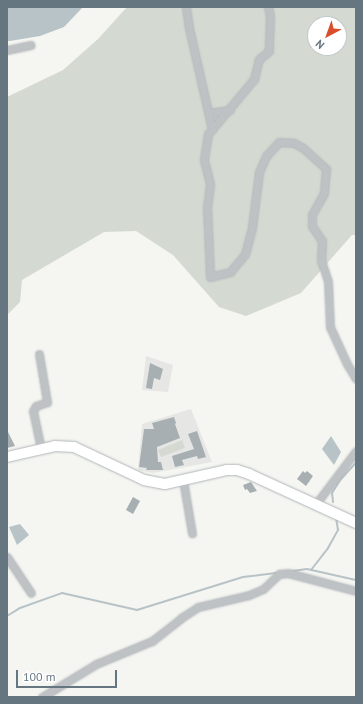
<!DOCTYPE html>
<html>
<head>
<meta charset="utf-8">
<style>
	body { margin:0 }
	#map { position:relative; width:363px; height:704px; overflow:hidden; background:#f5f5f1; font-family:"PT Sans",sans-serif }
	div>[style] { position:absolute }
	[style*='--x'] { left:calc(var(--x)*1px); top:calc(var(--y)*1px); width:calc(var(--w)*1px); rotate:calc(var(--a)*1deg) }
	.built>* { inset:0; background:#e6e7e5 }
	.green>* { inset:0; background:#d4dad1 }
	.water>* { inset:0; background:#b7c3c7 }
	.stream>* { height:2px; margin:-1px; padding:0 1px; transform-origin:1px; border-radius:1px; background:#b7c3c7 }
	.building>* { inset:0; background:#a7afb3 }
	.roads { filter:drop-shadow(0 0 1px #b0b6ba) drop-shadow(0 0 1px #b0b6ba) }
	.minor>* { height:7px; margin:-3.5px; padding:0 3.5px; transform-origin:3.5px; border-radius:3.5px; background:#bec2c5 }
	.secondary>* { height:10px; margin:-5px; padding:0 5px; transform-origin:5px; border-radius:5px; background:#fff }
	span { translate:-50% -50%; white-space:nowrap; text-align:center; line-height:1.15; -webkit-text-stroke:4px #fff; paint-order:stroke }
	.frame { position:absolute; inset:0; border:8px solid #657681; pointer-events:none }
	.north { position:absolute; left:307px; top:16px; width:40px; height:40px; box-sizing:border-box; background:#fff; border:1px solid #c1c8cd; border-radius:50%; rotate:221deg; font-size:11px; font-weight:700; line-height:16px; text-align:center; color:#657681 }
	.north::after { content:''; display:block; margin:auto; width:14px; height:18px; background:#dc4e2b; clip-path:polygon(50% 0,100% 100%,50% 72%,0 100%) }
	.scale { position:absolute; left:16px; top:670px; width:101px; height:18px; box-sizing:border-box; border:2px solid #657681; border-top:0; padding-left:5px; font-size:12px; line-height:14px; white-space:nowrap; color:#657681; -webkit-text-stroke:3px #fff; paint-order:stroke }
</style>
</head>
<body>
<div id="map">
	<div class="built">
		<div style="clip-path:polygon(146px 356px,173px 365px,168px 392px,142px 390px)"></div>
		<div style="clip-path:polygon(191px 409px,212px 462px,153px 473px,138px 470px,142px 424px)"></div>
	</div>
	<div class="green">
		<div style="clip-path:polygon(evenodd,127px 7px,356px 7px,356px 235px,352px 235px,301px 293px,246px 316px,219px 307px,173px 255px,136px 231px,104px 232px,22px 280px,20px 302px,7px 315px,7px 97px,63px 70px,98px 39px,127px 7px,315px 24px,339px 24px,339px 48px,315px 48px,315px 24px)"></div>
		<div style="clip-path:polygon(182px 440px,185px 448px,161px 457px,158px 450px)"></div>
	</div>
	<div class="water">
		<div style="clip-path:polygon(7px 7px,83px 7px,64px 27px,40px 36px,10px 41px,7px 41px)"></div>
		<div style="clip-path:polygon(331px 436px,341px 452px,334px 465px,322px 449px)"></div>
		<div style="clip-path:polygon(20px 524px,29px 535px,17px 545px,9px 527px)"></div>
	</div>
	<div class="stream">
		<div style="--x:333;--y:502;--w:9;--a:-96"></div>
		<div style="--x:332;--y:493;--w:15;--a:-58"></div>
		<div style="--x:340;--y:480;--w:23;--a:-47"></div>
		<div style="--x:311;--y:570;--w:28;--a:-52"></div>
		<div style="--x:328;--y:548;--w:21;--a:-61"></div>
		<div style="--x:338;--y:530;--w:12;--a:-99"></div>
		<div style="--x:292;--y:571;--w:15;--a:-8"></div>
		<div style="--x:307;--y:569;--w:50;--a:12.7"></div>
		<div style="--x:7;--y:616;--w:15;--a:-32"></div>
		<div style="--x:20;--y:608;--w:45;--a:-19.7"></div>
		<div style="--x:62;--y:593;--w:77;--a:12.8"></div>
		<div style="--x:137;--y:610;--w:111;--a:-17.3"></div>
		<div style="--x:243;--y:577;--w:33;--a:-7"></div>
	</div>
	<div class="building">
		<div style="clip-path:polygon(150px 363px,163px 369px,160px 380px,154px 378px,152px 389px,146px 388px)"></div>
		<div style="clip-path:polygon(174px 417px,176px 423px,175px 424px,180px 438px,157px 447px,158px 462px,161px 462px,163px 470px,146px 470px,147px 468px,139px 467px,144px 429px,154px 429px,152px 423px)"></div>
		<div style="clip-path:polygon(7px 430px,15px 446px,7px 448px)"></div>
		<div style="clip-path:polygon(197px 431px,206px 457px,198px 459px,197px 456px,182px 460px,184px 465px,175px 467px,172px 456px,194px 449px,188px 434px)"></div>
		<div style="clip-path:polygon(303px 471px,305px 473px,307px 471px,313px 476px,306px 486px,297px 479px)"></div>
		<div style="clip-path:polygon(251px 482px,257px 491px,250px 493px,247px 489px,245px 490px,243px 485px)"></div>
		<div style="clip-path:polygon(133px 497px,140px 501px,133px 514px,126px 510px)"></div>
	</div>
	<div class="roads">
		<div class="minor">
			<div style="--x:186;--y:7;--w:21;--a:82"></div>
			<div style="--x:189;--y:28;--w:104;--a:77.2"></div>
			<div style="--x:268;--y:7;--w:9;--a:77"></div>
			<div style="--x:270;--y:16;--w:35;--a:92"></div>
			<div style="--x:269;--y:51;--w:13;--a:141"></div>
			<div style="--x:259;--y:59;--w:21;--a:104"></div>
			<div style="--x:254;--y:79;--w:72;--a:129.9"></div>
			<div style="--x:208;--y:134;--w:26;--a:99"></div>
			<div style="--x:204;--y:160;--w:25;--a:76"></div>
			<div style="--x:210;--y:184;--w:23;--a:97"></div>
			<div style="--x:207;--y:207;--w:70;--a:87.5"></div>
			<div style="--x:210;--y:277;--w:21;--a:-14"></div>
			<div style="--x:230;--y:272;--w:23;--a:-50"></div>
			<div style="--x:245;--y:254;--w:28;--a:-75"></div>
			<div style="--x:252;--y:227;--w:55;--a:-82.7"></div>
			<div style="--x:259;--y:172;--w:17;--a:-66"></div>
			<div style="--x:266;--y:156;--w:19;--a:-47"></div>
			<div style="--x:279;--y:142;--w:15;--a:4"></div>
			<div style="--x:294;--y:143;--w:10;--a:29"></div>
			<div style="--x:303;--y:148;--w:31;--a:42"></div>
			<div style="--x:326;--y:169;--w:24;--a:95"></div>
			<div style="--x:324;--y:193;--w:25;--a:119"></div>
			<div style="--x:312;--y:215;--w:11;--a:90"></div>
			<div style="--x:312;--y:226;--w:18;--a:56"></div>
			<div style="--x:322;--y:241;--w:19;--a:93"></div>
			<div style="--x:321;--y:260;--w:23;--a:72"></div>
			<div style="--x:328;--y:282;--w:45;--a:87.5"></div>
			<div style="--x:330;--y:327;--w:41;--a:65.3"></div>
			<div style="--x:347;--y:364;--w:17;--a:59"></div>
			<div style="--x:7;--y:50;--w:24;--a:-12"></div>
			<div style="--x:209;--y:113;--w:21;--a:-8"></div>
			<div style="--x:39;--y:354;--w:49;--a:80.5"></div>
			<div style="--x:47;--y:402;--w:12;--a:160"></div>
			<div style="--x:36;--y:406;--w:6;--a:121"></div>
			<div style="--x:33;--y:411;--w:39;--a:78"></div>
			<div style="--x:183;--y:480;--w:54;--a:80.4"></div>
			<div style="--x:315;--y:505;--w:68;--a:-52.8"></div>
			<div style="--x:7;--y:557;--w:43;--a:56.3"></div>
			<div style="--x:42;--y:697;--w:63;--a:-31.4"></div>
			<div style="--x:96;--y:664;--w:61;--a:-22.3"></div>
			<div style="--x:152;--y:641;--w:37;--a:-38"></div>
			<div style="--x:181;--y:618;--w:20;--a:-33"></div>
			<div style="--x:198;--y:607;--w:52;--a:-13.2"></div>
			<div style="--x:249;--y:595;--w:15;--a:-23"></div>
			<div style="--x:263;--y:589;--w:22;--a:-43"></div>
			<div style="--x:279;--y:574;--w:9;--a:-6"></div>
			<div style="--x:288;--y:573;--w:70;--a:14.8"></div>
		</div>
		<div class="secondary">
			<div style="--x:7;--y:457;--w:49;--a:-12.9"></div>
			<div style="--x:55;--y:446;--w:19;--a:3"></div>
			<div style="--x:74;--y:447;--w:77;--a:25.2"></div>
			<div style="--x:144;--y:480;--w:21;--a:11"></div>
			<div style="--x:165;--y:484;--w:64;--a:-12.7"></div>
			<div style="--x:227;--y:470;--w:10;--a:0"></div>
			<div style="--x:237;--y:470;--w:13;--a:18"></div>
			<div style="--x:249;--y:474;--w:118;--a:24.6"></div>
		</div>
	</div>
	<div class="frame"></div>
	<div class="north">N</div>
	<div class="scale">100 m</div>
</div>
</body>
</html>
